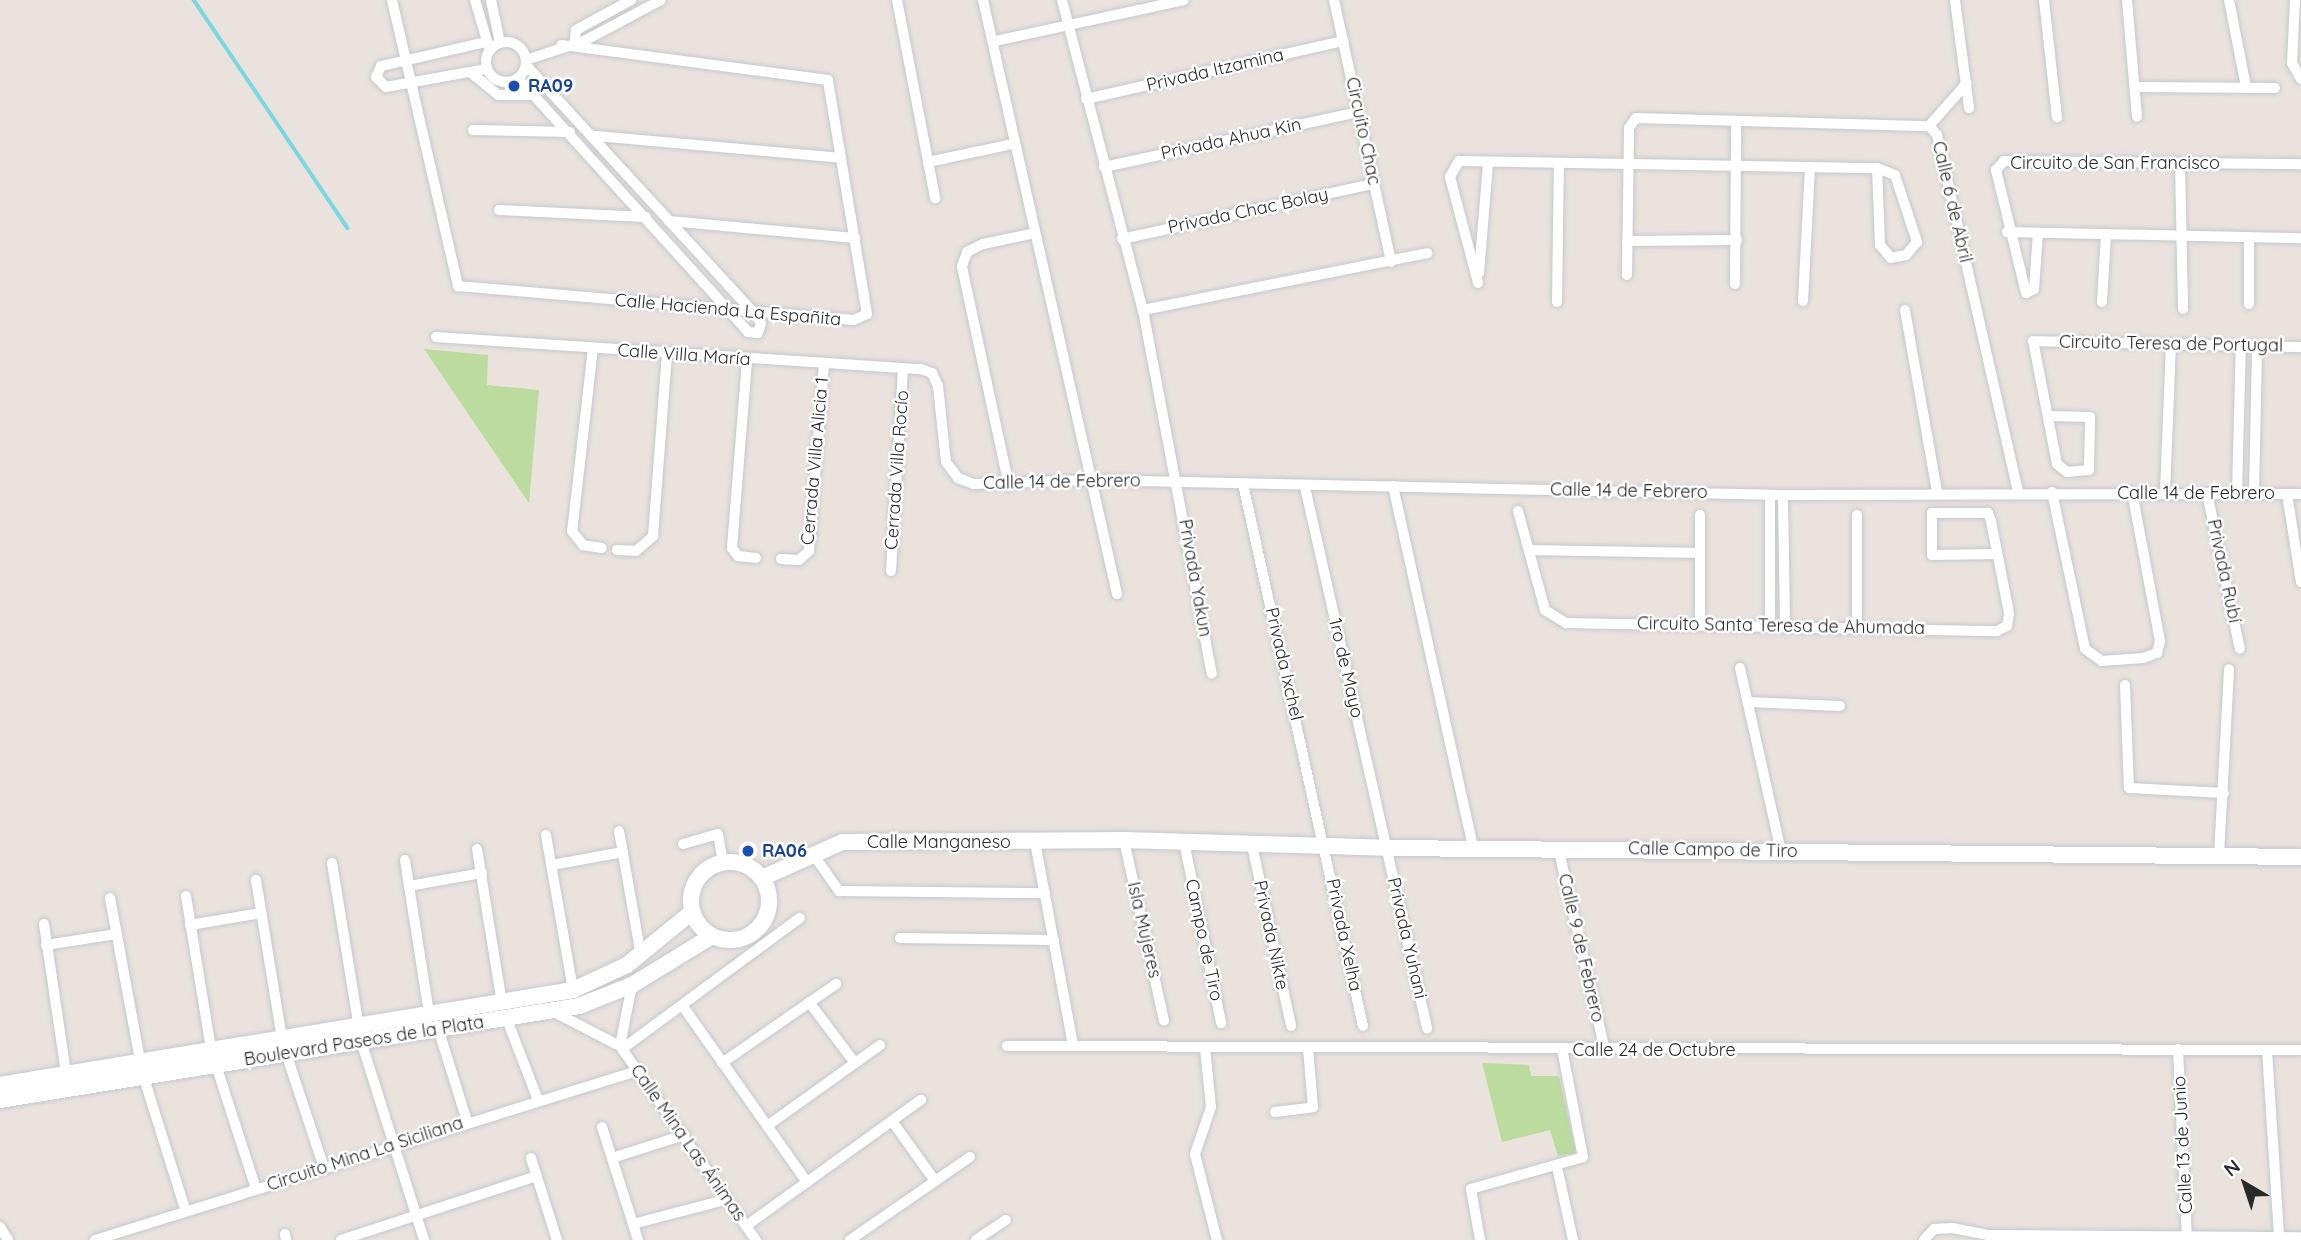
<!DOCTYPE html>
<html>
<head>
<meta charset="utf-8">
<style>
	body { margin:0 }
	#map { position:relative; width:2301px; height:1240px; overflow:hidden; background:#eae2dc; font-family:Quicksand,sans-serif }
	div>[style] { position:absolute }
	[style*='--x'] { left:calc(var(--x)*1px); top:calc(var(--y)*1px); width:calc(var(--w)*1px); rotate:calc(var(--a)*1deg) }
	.green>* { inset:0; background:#bcdb9e }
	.stream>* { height:3.5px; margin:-1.75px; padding:0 1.75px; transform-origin:1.75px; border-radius:1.75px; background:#79d7e2 }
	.roads { filter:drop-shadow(0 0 2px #c4c9d1) drop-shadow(0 0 2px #c4c9d1) }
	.street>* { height:10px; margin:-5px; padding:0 5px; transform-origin:5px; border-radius:5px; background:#fff }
	.street>.ring { margin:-5px; padding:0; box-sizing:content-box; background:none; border:10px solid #fff; border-radius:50% }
	.secondary>* { height:16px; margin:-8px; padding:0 8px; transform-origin:8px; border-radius:8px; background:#fff }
	.secondary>.ring { margin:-8px; padding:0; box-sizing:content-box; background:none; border:16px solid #fff; border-radius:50% }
	.dots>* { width:19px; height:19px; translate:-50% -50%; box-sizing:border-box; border:4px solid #fff; border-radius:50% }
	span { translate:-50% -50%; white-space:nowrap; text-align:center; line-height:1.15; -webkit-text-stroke:5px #fff; paint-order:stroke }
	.street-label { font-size:18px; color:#292929 }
	.transit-label { font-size:18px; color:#164399; font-weight:700 }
	.left { translate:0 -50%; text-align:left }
	.north { position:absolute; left:2210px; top:1149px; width:70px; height:70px; -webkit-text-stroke:5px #fff; paint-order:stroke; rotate:321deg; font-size:19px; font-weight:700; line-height:28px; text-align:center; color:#292929 }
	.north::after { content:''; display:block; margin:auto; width:24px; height:32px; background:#292929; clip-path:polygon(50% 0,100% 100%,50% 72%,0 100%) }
</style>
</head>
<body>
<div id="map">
	<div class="green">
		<div style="clip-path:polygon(424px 349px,488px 355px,487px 385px,539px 390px,529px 503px)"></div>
		<div style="clip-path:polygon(1482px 1063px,1529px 1065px,1531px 1076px,1559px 1076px,1576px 1153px,1558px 1156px,1550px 1130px,1502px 1142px)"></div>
	</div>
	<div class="stream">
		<div style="--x:194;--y:0;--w:275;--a:56"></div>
	</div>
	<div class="roads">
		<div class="street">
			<div style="--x:392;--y:0;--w:294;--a:77"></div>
			<div style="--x:458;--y:286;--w:397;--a:4.9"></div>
			<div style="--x:854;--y:320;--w:14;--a:-25"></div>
			<div style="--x:867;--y:314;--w:237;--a:-99.5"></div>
			<div style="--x:828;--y:80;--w:269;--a:-172.5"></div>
			<div style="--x:475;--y:0;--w:50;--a:73.7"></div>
			<div style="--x:491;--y:0;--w:44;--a:78.2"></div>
			<div style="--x:897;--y:0;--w:202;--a:79.1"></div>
			<div style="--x:983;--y:0;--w:609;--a:77.29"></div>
			<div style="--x:1062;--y:0;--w:320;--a:75.4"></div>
			<div style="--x:1143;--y:310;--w:370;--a:79.3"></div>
			<div style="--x:1334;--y:0;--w:268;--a:77.7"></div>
			<div style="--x:1955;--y:0;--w:109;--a:82.6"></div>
			<div style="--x:2044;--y:0;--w:118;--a:83.7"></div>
			<div style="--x:2127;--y:0;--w:117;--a:85.1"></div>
			<div style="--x:2229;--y:0;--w:89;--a:78.9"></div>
			<div style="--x:2295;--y:0;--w:63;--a:92.7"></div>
			<div style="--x:2292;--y:63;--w:18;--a:61"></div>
			<div style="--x:575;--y:39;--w:9;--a:-84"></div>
			<div style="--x:576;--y:30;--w:63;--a:-28.6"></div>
			<div style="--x:995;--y:41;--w:193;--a:-12.2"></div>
			<div class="ring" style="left:486px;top:42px;width:30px;height:30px"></div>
			<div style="--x:486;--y:42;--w:108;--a:167.1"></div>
			<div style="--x:381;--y:66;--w:12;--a:114"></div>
			<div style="--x:376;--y:77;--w:14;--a:45"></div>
			<div style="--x:386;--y:87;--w:102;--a:-10.2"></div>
			<div style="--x:526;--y:60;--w:61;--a:-18.1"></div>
			<div style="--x:584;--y:41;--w:87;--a:-28"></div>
			<div style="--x:470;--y:72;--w:36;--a:39"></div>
			<div style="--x:498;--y:95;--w:36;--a:0"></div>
			<div style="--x:518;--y:78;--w:343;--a:47.8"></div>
			<div style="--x:748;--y:332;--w:10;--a:6"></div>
			<div style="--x:758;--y:333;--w:10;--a:-73"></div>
			<div style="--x:761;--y:323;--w:14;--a:-126"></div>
			<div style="--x:753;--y:312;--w:335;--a:-132.6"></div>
			<div style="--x:2135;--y:87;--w:140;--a:0.4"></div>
			<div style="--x:1086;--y:99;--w:264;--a:-12.7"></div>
			<div style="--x:1929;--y:126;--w:57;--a:-48.5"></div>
			<div style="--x:473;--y:130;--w:97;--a:1.2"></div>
			<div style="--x:596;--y:136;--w:246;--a:5.1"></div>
			<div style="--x:928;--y:162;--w:87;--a:-12"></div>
			<div style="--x:2180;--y:163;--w:146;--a:88.8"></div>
			<div style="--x:1104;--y:167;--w:261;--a:-12.2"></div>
			<div style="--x:499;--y:210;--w:147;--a:2.7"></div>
			<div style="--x:669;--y:221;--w:187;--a:5.2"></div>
			<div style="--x:2007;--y:232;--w:294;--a:1.2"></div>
			<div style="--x:2038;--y:233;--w:56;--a:94.1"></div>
			<div style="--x:2034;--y:289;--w:9;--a:153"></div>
			<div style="--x:2026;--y:293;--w:127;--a:-103.7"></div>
			<div style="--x:1996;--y:170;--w:12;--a:-48"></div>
			<div style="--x:2004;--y:161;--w:297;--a:0.6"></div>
			<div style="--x:1122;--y:239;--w:257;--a:-12.4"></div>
			<div style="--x:1627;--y:241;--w:110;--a:-0.5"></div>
			<div style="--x:1479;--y:273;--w:109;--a:-85.3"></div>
			<div style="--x:1627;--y:275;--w:147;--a:-89.2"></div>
			<div style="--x:1629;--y:128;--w:12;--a:-55"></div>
			<div style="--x:1636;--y:118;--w:293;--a:1.6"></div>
			<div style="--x:1929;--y:126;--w:12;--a:48"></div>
			<div style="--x:1937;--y:135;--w:366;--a:77.2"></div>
			<div style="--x:1478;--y:283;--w:110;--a:-104.8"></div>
			<div style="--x:1450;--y:177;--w:18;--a:-61"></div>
			<div style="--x:1459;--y:161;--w:418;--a:1"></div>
			<div style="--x:1877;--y:168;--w:19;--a:21"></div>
			<div style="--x:1895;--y:175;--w:71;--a:71.8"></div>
			<div style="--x:1917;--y:242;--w:17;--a:130"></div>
			<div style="--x:1906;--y:255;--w:15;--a:169"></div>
			<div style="--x:1891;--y:258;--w:17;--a:-130"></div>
			<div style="--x:1880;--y:245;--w:77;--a:-92.2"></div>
			<div style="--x:1735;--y:284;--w:163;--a:-89.6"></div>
			<div style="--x:1803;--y:301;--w:134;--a:-87"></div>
			<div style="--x:1557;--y:302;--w:138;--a:-89.2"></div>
			<div style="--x:2102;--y:302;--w:68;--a:-86.6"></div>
			<div style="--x:2249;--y:304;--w:67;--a:-90"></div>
			<div style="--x:1143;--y:310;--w:290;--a:-11.3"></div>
			<div style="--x:1905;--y:310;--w:185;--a:80"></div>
			<div style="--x:436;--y:337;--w:486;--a:3.8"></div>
			<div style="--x:921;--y:369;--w:12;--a:20"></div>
			<div style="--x:932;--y:373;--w:14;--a:65"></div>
			<div style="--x:938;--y:386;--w:76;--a:84"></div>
			<div style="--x:946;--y:462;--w:20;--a:53"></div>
			<div style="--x:958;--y:478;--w:17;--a:21"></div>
			<div style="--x:974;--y:484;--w:120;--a:-1.9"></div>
			<div style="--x:1094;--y:480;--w:689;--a:1.25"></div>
			<div style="--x:1783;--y:495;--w:518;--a:-0.11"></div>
			<div style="--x:593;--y:348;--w:184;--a:96.5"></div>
			<div style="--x:572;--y:531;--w:18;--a:52"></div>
			<div style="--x:583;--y:545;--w:19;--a:9"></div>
			<div style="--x:747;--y:361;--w:188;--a:94.6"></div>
			<div style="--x:732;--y:548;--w:10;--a:53"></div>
			<div style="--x:738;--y:556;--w:18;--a:6"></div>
			<div style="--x:2050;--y:416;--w:40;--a:1.4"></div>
			<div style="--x:2090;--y:417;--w:53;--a:91.1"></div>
			<div style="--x:2089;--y:470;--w:22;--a:175"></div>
			<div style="--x:2067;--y:472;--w:13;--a:-141"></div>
			<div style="--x:2057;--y:464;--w:125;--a:-101"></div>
			<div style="--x:2033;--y:341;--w:268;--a:1.3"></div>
			<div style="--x:1243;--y:484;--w:555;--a:77.52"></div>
			<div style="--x:1009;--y:486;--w:225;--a:-102.1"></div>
			<div style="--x:962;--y:266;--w:15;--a:-70"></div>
			<div style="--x:967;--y:252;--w:18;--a:-27"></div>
			<div style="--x:983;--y:244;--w:53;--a:-11.9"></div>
			<div style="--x:1393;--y:486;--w:371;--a:77.5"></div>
			<div style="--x:1305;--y:487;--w:555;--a:77.29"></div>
			<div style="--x:2052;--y:492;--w:160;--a:78.1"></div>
			<div style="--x:2085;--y:649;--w:21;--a:35"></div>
			<div style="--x:2102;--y:661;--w:41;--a:-4.2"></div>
			<div style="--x:2143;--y:658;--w:15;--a:-20"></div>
			<div style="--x:2157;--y:653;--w:12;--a:-76"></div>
			<div style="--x:2160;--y:641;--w:152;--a:-100.6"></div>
			<div style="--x:2165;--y:493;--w:149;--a:-87.7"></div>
			<div style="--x:2207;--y:493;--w:159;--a:78.1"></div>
			<div style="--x:2237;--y:493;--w:148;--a:-88.5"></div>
			<div style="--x:2254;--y:493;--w:147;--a:-88.8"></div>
			<div style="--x:2287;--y:494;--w:89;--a:81"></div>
			<div style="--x:1783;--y:495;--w:130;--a:89.1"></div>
			<div style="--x:1518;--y:511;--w:103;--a:74.7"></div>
			<div style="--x:1545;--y:610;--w:25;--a:32"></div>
			<div style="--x:1566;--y:623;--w:431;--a:1.1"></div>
			<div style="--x:1997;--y:631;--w:11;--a:-27"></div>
			<div style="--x:2007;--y:626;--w:13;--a:-81"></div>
			<div style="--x:2009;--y:613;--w:94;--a:-101.1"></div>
			<div style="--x:1991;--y:521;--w:9;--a:-111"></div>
			<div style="--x:1988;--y:513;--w:56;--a:180"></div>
			<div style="--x:1932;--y:513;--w:42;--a:90"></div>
			<div style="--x:1932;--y:555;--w:65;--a:-0.9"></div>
			<div style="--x:1700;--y:515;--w:110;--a:90"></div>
			<div style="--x:617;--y:550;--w:19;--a:3"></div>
			<div style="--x:636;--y:551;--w:23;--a:-41"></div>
			<div style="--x:653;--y:536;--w:181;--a:-85.6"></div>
			<div style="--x:1531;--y:550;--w:168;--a:1"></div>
			<div style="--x:781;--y:559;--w:18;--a:3"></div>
			<div style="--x:799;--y:560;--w:13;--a:-42"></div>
			<div style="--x:809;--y:551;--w:187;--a:-85.4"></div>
			<div style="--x:891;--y:571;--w:202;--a:-86.6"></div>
			<div style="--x:1770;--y:625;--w:130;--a:-90"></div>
			<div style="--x:1857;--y:625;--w:110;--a:-90"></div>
			<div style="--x:1740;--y:668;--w:188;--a:77.4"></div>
			<div style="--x:2125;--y:685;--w:103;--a:87.8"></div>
			<div style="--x:2129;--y:788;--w:95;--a:3"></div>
			<div style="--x:1749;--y:702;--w:91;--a:2.5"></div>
			<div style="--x:619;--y:831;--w:127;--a:80"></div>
			<div style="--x:546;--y:835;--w:157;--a:80.1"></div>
			<div style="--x:1124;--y:840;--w:185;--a:77.5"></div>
			<div style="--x:1035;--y:842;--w:207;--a:79.4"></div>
			<div style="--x:1184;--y:842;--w:185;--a:78.4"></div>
			<div style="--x:683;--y:844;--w:36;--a:-16"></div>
			<div style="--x:718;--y:834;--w:28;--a:80"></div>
			<div style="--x:1252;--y:845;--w:185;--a:77.8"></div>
			<div style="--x:1558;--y:847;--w:208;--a:77"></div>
			<div style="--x:477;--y:849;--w:156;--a:80.8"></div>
			<div style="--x:2219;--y:855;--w:186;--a:-86.9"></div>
			<div style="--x:405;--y:860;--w:156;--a:81.1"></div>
			<div style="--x:818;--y:861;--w:37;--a:55"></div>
			<div style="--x:839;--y:891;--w:206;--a:0.6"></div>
			<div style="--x:332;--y:863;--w:180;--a:80.7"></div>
			<div style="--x:361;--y:1041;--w:209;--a:72.4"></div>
			<div style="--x:552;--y:865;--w:72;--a:-10.4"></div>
			<div style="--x:256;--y:880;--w:160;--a:80.7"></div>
			<div style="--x:409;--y:886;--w:74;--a:-10.1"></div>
			<div style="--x:186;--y:896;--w:155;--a:80.7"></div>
			<div style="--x:110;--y:898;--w:165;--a:79.5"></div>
			<div style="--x:44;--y:924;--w:151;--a:81.6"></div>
			<div style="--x:190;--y:925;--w:72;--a:-9.6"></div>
			<div style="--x:900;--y:938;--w:154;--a:0.7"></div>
			<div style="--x:46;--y:945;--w:71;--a:-8.9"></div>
			<div style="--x:809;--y:1002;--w:76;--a:53"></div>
			<div style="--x:682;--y:1005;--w:217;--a:54.8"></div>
			<div style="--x:554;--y:1012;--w:74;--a:27.3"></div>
			<div style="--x:620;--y:1046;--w:237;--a:55"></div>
			<div style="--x:506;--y:1017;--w:89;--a:68.9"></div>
			<div style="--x:438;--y:1028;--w:97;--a:72.7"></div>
			<div style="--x:620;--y:1046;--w:62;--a:-78.9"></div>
			<div style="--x:1007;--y:1046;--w:1294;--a:0.18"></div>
			<div style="--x:1205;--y:1048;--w:59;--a:84.2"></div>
			<div style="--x:1211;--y:1107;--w:50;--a:108.8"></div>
			<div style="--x:1195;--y:1154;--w:89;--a:75.7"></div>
			<div style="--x:622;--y:1049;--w:221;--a:-36.4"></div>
			<div style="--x:2178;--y:1049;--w:189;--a:87.3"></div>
			<div style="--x:2267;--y:1050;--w:187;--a:86.3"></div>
			<div style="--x:286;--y:1053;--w:121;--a:71.7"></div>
			<div style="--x:722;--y:1063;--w:139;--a:-34.7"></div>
			<div style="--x:216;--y:1065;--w:130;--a:72.1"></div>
			<div style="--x:143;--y:1075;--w:140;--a:72.6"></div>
			<div style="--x:1275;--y:1112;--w:38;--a:-7"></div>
			<div style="--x:1313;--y:1107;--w:59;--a:-94.8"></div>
			<div style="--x:892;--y:1121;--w:74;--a:54.4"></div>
			<div style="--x:767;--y:1126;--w:139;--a:-35.6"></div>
			<div style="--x:602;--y:1127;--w:119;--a:72.3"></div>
			<div style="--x:531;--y:1158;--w:86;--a:72.4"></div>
			<div style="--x:612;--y:1158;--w:76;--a:-17.7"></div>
			<div style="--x:1557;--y:1167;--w:75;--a:77.6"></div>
			<div style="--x:633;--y:1224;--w:98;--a:-14.7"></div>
			<div style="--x:746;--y:1226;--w:216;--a:-35.8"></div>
			<div style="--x:0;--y:1227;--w:15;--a:58"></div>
			<div style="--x:285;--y:1234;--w:6;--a:81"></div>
			<div style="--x:95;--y:1240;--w:568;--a:-17.32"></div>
			<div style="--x:341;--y:1240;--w:206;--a:-18.1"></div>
			<div style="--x:850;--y:1240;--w:146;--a:-34.7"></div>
			<div style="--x:976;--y:1240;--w:36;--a:-34"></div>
			<div style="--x:1480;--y:1240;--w:52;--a:-100"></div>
			<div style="--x:1471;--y:1189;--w:116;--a:-15.9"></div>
			<div style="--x:1583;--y:1157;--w:110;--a:-101"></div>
			<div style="--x:1924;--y:1240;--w:15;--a:-48"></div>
			<div style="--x:1934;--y:1229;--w:18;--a:-3"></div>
			<div style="--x:1952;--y:1228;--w:36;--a:11"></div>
			<div style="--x:1987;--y:1235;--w:314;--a:0.4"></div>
		</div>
		<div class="secondary">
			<div class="ring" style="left:691px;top:862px;width:62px;height:62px"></div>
			<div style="--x:762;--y:878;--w:88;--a:-24.2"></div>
			<div style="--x:842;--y:842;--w:282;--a:-0.4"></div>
			<div style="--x:1124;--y:840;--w:263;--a:1.7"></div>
			<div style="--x:1387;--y:848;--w:914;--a:0.56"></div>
			<div style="--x:0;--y:1085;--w:581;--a:-9.41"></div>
			<div style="--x:573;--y:990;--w:60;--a:-24.8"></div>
			<div style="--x:627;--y:965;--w:84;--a:-39.2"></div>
			<div style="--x:0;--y:1100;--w:587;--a:-9.22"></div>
			<div style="--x:579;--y:1006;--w:57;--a:-21.6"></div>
			<div style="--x:632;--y:985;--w:94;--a:-31.5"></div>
		</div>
	</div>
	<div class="dots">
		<div style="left:514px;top:86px;background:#1a4fb4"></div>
		<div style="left:748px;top:851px;background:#1a4fb4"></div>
	</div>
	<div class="street-label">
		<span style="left:1215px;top:70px;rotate:-13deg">Privada Itzamina</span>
		<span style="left:1363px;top:131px;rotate:78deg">Circuito Chac</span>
		<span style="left:1231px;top:139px;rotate:-12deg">Privada Ahua Kin</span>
		<span style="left:2115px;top:163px">Circuito de San Francisco</span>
		<span style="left:1952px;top:202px;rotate:77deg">Calle 6 de Abril</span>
		<span style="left:1248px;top:211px;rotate:-12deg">Privada Chac Bolay</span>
		<span style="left:728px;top:310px;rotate:5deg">Calle Hacienda La Españita</span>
		<span style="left:2171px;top:344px;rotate:1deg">Circuito Teresa de Portugal</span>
		<span style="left:684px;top:355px;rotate:4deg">Calle Villa María</span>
		<span style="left:815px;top:461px;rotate:-85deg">Cerrada Villa Alicia 1</span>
		<span style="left:897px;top:470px;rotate:-86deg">Cerrada Villa Rocío</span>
		<span style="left:1062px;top:482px;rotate:-1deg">Calle 14 de Febrero</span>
		<span style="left:1629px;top:491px;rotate:1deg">Calle 14 de Febrero</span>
		<span style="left:2196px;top:493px">Calle 14 de Febrero</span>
		<span style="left:2224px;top:571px;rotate:78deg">Privada Rubí</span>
		<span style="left:1195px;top:578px;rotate:80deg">Privada Yakun</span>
		<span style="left:1781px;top:626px;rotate:1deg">Circuito Santa Teresa de Ahumada</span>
		<span style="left:1284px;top:664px;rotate:77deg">Privada Ixchel</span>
		<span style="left:1346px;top:668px;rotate:77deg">1ro de Mayo</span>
		<span style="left:939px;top:842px">Calle Manganeso</span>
		<span style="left:1713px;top:850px;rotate:1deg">Calle Campo de Tiro</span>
		<span style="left:1144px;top:930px;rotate:77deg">Isla Mujeres</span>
		<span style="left:1271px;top:935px;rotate:78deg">Privada Nikte</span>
		<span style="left:1344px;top:935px;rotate:78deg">Privada Xelha</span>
		<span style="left:1407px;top:938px;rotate:77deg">Privada Yuhani</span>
		<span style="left:1204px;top:940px;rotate:78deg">Campo de Tiro</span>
		<span style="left:1581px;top:948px;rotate:77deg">Calle 9 de Febrero</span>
		<span style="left:364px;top:1041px;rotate:-9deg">Boulevard Paseos de la Plata</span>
		<span style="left:1654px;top:1050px">Calle 24 de Octubre</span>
		<span style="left:688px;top:1143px;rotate:55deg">Calle Mina Las Ánimas</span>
		<span style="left:2183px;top:1145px;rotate:-93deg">Calle 13 de Junio</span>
		<span style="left:365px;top:1154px;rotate:-18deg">Circuito Mina La Siciliana</span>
	</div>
	<div class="transit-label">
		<span class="left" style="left:528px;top:86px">RA09</span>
		<span class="left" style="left:762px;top:851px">RA06</span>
	</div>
	<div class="north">N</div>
</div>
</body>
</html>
